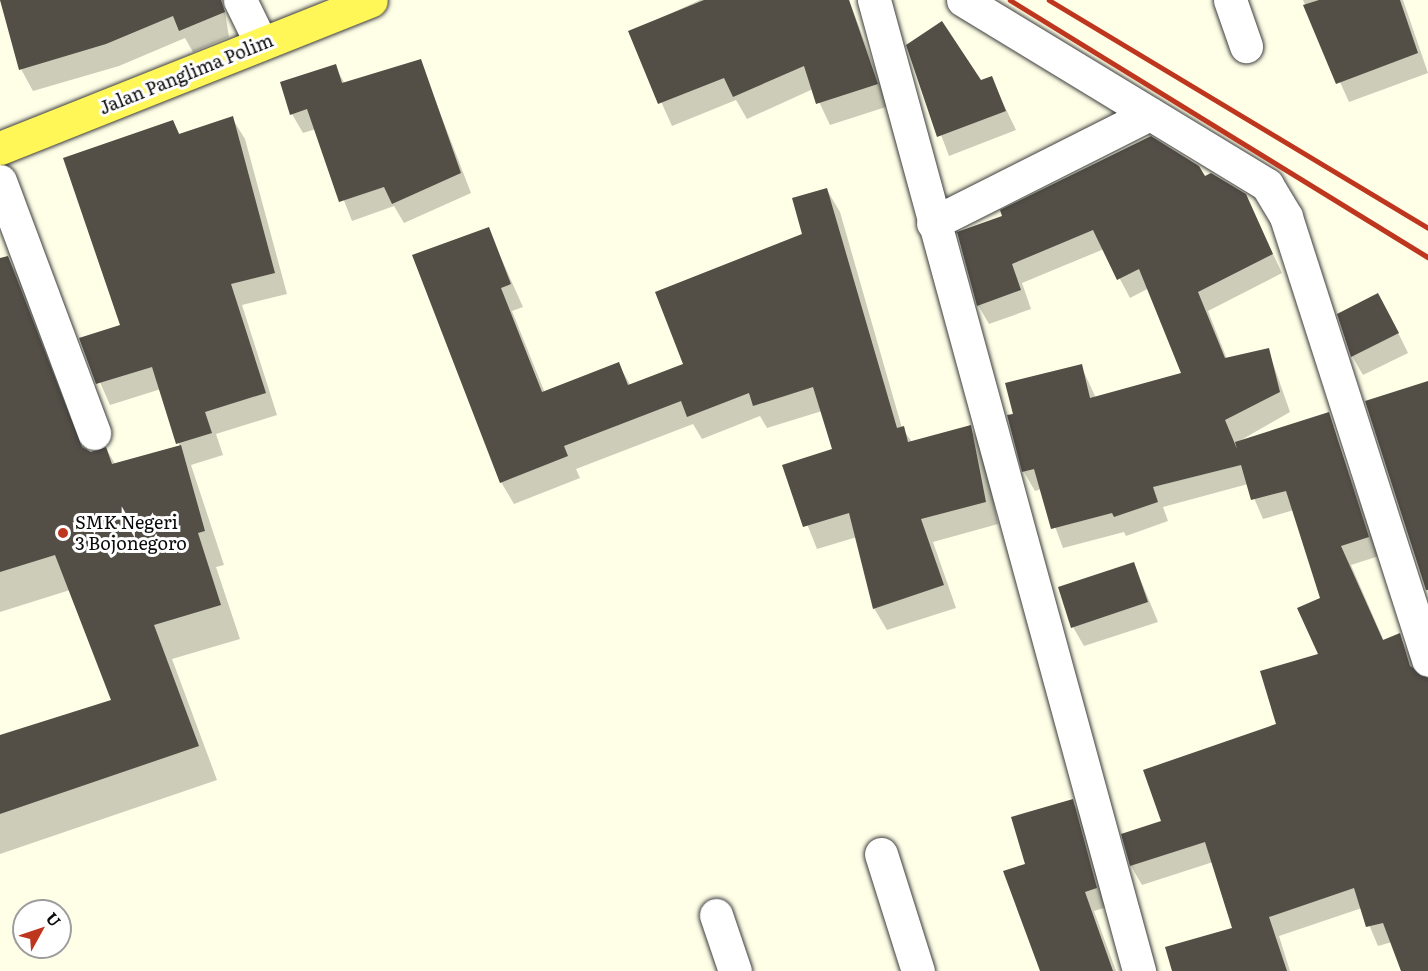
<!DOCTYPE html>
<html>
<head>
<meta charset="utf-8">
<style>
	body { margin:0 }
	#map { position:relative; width:1428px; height:971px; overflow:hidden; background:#ffffe8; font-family:Literata,serif }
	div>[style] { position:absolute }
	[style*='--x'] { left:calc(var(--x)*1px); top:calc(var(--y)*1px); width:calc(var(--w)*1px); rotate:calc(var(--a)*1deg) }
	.shadow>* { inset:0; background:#0003 }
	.building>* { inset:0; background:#534e46 }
	.roads { filter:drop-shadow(0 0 2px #3d3d3d) drop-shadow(0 0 2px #3d3d3d) }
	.minor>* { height:33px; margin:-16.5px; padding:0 16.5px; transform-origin:16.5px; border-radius:16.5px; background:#fff }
	.major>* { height:33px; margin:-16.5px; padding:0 16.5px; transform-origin:16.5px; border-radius:16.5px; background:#fff758 }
	.rail>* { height:4.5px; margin:-2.25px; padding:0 2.25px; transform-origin:2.25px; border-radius:2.25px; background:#bf361e }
	.dots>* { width:16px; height:16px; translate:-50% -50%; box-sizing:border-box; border:3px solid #fff; border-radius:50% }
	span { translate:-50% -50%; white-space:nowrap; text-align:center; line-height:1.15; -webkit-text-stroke:6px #fff; paint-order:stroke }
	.street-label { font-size:18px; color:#0a0a0a }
	.poi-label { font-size:18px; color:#0a0a0a }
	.left { translate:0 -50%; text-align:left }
	.north { position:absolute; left:12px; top:899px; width:60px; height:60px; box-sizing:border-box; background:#fff; border:2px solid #9d9d9d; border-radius:50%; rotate:50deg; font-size:16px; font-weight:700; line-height:24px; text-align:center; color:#0a0a0a }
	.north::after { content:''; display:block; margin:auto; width:21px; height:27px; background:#bf361e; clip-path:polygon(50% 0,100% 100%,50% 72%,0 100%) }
</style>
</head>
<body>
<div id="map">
	<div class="shadow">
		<div style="clip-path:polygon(0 0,223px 0,229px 37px,193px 52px,185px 38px,119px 66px,33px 91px,21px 69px)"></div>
		<div style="clip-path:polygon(700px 0,849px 0,889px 106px,830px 125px,813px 89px,747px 119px,736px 100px,672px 126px,630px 32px)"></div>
		<div style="clip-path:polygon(1303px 0,1403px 0,1428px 73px,1349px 102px)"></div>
		<div style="clip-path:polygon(907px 45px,980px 82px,991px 78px,1016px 130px,949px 156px)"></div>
		<div style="clip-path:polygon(420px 61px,471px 193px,404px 223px,394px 206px,352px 221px,316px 129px,303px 133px,292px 114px,335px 66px,345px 84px)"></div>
		<div style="clip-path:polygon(232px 118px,245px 139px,287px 294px,242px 305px,277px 415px,216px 434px,223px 455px,191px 465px,224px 565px,216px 567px,240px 639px,172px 659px,217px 780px,0 854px,0 737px,113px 701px,70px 590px,0 612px,0 259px,7px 257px,27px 291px,89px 452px,106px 448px,115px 464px,180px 447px,161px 389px,110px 405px,81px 339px,122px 326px,173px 121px,180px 135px)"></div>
		<div style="clip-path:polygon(1204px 177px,1245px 195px,1282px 273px,1208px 311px,1227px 359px,1268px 349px,1290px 412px,1236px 443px,1328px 414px,1379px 556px,1351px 565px,1384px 641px,1399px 635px,1428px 691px,1428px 971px,1403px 971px,1392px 942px,1378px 946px,1362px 908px,1279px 936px,1290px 971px,1174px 971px,1234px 929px,1213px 862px,1142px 885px,1131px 866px,1123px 835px,1163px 822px,1278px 725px,1320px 655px,1322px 599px,1294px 510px,1263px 519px,1248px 484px,1163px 507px,1168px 521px,1126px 536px,1124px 532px,1063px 548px,1041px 489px,1035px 491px,1024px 472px,1009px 416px,1081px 366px,1096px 398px,1183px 374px,1149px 288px,1130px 298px,1104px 249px,1022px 283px,1031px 309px,989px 324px,978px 305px,959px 233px)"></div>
		<div style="clip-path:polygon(827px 190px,840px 212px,902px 428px,912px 442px,970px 427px,983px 449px,998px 524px,933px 542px,956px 608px,887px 630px,874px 608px,857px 537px,817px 549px,784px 466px,834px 450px,822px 411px,767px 428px,760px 416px,702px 439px,693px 424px,576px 469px,580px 478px,514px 504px,501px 482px,488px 229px,523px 307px,512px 311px,545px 393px,618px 364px,631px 386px,685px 365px,804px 235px)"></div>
		<div style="clip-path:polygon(1389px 314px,1408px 353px,1363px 375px,1352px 356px)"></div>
		<div style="clip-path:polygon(1134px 564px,1158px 622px,1084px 646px,1073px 627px)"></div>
		<div style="clip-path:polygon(1072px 801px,1083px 819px,1107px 907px,1094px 911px,1116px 971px,1041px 971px,1027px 865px)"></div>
	</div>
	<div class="building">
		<div style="clip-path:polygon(0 0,221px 0,225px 12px,179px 31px,173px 16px,106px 44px,19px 70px)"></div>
		<div style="clip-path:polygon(704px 0,849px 0,878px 84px,816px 104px,804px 66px,733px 97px,724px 78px,658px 104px,628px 31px)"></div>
		<div style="clip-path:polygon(1319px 0,1400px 0,1418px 53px,1336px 84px,1303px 5px)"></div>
		<div style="clip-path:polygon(942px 21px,981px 80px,992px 76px,1006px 111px,937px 137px,906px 45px)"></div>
		<div style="clip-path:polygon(421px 59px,461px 173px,392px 204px,384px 187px,339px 202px,307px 109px,290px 115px,280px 82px,336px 64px,342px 83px)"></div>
		<div style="clip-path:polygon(233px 116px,275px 273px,231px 284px,266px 393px,205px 412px,212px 433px,176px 444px,152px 367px,96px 384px,79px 338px,120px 325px,63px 158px,173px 120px,179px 134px)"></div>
		<div style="clip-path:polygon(1151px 136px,1199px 166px,1205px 176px,1211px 173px,1246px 194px,1273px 254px,1198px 292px,1225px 358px,1269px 348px,1280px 392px,1225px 420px,1237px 449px,1235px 442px,1329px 412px,1369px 537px,1341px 546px,1383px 640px,1400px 633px,1410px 666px,1428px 678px,1428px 971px,1401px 971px,1383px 923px,1366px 927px,1354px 888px,1269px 917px,1287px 971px,1172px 971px,1165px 947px,1232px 928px,1205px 842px,1130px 866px,1121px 834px,1161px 821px,1143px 770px,1276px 724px,1260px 671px,1318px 654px,1297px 608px,1320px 598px,1286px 491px,1251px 500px,1241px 465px,1153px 487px,1158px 502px,1114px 517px,1112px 513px,1051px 529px,1034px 469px,1022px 472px,1007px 415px,1013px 414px,1005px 383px,1082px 364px,1090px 398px,1181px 373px,1139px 269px,1117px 280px,1093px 230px,1012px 264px,1021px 290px,977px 306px,957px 232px,1002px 216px,1000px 210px)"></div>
		<div style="clip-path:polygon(827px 188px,897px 428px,904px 426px,908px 442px,971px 425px,986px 502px,921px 519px,944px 585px,873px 609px,849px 513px,803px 527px,782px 465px,832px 449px,813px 387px,753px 406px,749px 393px,687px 417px,681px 401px,564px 446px,568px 456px,500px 483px,412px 255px,489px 227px,511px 284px,501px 288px,542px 392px,619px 362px,628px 385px,683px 364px,655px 292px,802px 234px,792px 198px)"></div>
		<div style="clip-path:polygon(8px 256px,82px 447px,91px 452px,106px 447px,112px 464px,181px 445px,205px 531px,198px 533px,221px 605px,154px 625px,199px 746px,0 814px,0 735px,111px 700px,55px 555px,0 572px,0 258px)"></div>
		<div style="clip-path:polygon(1378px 293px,1399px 333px,1351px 357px,1337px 314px)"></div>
		<div style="clip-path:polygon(1428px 381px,1428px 590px,1426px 590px,1365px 401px)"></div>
		<div style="clip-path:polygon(1134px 562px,1148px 602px,1071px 628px,1058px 587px)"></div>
		<div style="clip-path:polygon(1073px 799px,1097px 888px,1085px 892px,1113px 971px,1040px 971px,1003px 871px,1025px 864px,1011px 817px)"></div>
	</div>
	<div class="roads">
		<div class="minor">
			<div style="--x:240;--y:0;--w:48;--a:64"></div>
			<div style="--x:874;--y:0;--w:1007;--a:74.73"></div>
			<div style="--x:963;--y:0;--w:356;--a:31.3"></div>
			<div style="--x:1267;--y:185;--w:37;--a:59"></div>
			<div style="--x:1286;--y:217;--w:465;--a:72.2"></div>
			<div style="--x:1230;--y:0;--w:49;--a:70.8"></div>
			<div style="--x:0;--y:181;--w:269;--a:69.5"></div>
			<div style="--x:933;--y:223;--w:243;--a:-26.7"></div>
			<div style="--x:881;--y:854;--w:123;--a:72.5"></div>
			<div style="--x:716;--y:915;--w:59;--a:71.3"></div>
		</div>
		<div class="major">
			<div style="--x:0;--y:148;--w:399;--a:-21.7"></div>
		</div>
	</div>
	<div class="rail">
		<div style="--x:1010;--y:0;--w:491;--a:31.6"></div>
		<div style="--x:1049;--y:0;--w:442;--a:31"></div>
	</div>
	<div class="dots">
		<div style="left:63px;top:533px;background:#bf361e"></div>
	</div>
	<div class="street-label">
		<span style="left:186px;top:74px;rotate:-22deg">Jalan Panglima Polim</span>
	</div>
	<div class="poi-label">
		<span class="left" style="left:75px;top:533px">SMK Negeri<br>3 Bojonegoro</span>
	</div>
	<div class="north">U</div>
</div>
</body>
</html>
